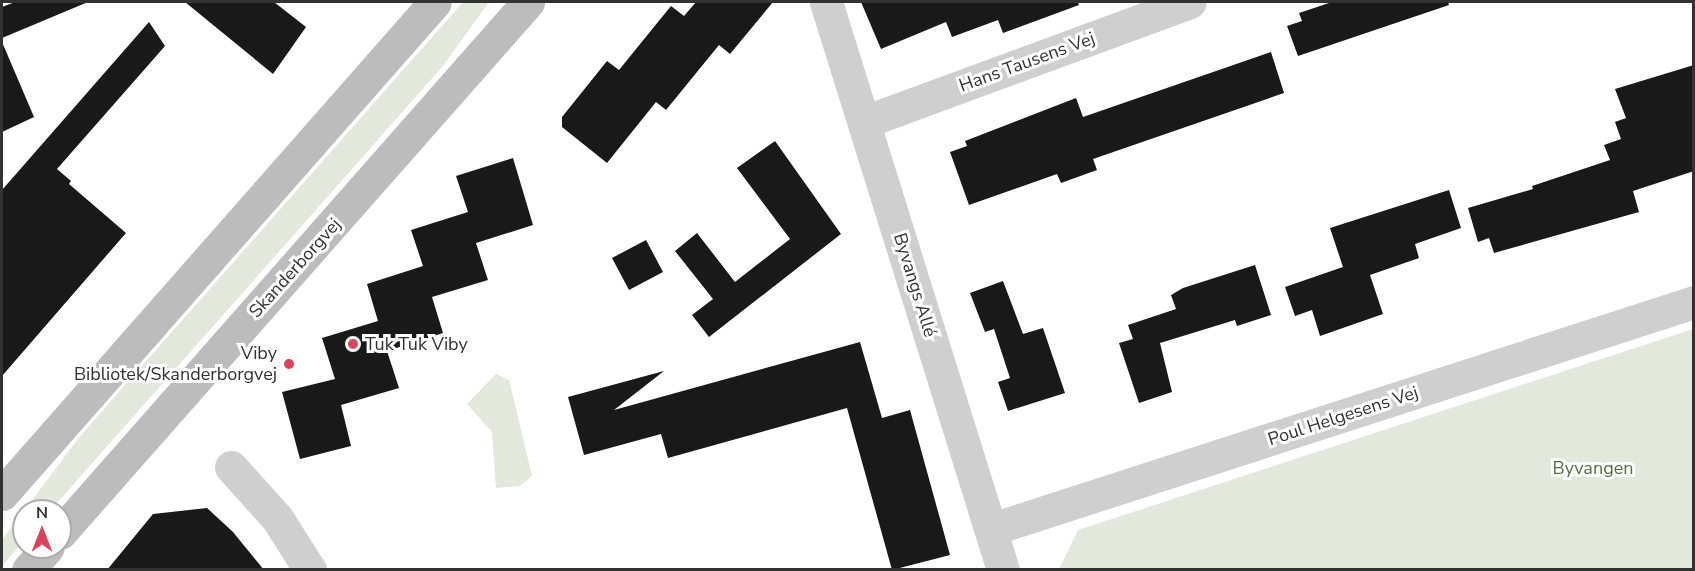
<!DOCTYPE html>
<html>
<head>
<meta charset="utf-8">
<style>
	body { margin:0 }
	#map { position:relative; width:1695px; height:571px; overflow:hidden; background:#fff; font-family:"Nunito Sans",sans-serif }
	div>[style] { position:absolute }
	[style*='--x'] { left:calc(var(--x)*1px); top:calc(var(--y)*1px); width:calc(var(--w)*1px); rotate:calc(var(--a)*1deg) }
	.green>* { inset:0; background:#e3e8dc }
	.building>* { inset:0; background:#191919 }
	.street>* { height:33px; margin:-16.5px; padding:0 16.5px; transform-origin:16.5px; border-radius:16.5px; background:#cfcfcf }
	.secondary>* { height:33px; margin:-16.5px; padding:0 16.5px; transform-origin:16.5px; border-radius:16.5px; background:#bcbcbc }
	.dots>* { width:16px; height:16px; translate:-50% -50%; box-sizing:border-box; border:3px solid #fff; border-radius:50% }
	span { translate:-50% -50%; white-space:nowrap; text-align:center; line-height:1.15; -webkit-text-stroke:6px #fff; paint-order:stroke }
	.street-label { font-size:18px; color:#323232 }
	.poi-label { font-size:18px; color:#323232 }
	.left { translate:0 -50%; text-align:left }
	.right { translate:-100% -50%; text-align:right }
	.park-label { font-size:18px; color:#596b42 }
	.frame { position:absolute; inset:0; border:3px solid #323232; pointer-events:none }
	.north { position:absolute; left:12px; top:499px; width:60px; height:60px; box-sizing:border-box; background:#fff; border:2px solid #adadad; border-radius:50%; rotate:0deg; font-size:16px; font-weight:700; line-height:24px; text-align:center; color:#323232 }
	.north::after { content:''; display:block; margin:auto; width:21px; height:27px; background:#d9435b; clip-path:polygon(50% 0,100% 100%,50% 72%,0 100%) }
</style>
</head>
<body>
<div id="map">
	<div class="green">
		<div style="clip-path:polygon(463px 2px,489px 2px,443px 66px,50px 511px,24px 511px,24px 541px,2px 566px,2px 540px,81px 435px)"></div>
		<div style="clip-path:polygon(1693px 329px,1693px 569px,1059px 569px,1078px 530px)"></div>
		<div style="clip-path:polygon(496px 374px,509px 380px,532px 476px,520px 486px,496px 488px,492px 432px,467px 404px)"></div>
	</div>
	<div class="building">
		<div style="clip-path:polygon(15px 2px,88px 2px,2px 38px,2px 7px)"></div>
		<div style="clip-path:polygon(185px 2px,274px 2px,306px 27px,273px 74px)"></div>
		<div style="clip-path:polygon(696px 2px,773px 2px,730px 54px,719px 45px,666px 110px,656px 102px,607px 163px,562px 127px,562px 117px,607px 61px,619px 70px,671px 6px,684px 16px)"></div>
		<div style="clip-path:polygon(861px 2px,1078px 2px,1079px 5px,1003px 33px,998px 20px,952px 37px,946px 22px,881px 49px)"></div>
		<div style="clip-path:polygon(1332px 2px,1448px 2px,1449px 5px,1298px 56px,1287px 26px,1302px 21px,1299px 13px)"></div>
		<div style="clip-path:polygon(149px 22px,165px 46px,57px 169px,71px 181px,69px 184px,126px 233px,2px 376px,2px 190px)"></div>
		<div style="clip-path:polygon(2px 42px,34px 117px,2px 132px)"></div>
		<div style="clip-path:polygon(1271px 52px,1284px 93px,1093px 159px,1097px 170px,1061px 183px,1057px 174px,969px 205px,950px 152px,967px 146px,965px 141px,1076px 98px,1083px 117px)"></div>
		<div style="clip-path:polygon(1694px 65px,1694px 171px,1633px 191px,1639px 212px,1494px 253px,1489px 238px,1478px 242px,1468px 208px,1533px 189px,1532px 186px,1610px 160px,1604px 145px,1621px 139px,1615px 122px,1626px 118px,1615px 89px)"></div>
		<div style="clip-path:polygon(775px 141px,841px 234px,709px 337px,692px 315px,713px 299px,675px 251px,697px 233px,735px 282px,790px 239px,737px 168px)"></div>
		<div style="clip-path:polygon(513px 158px,533px 225px,476px 243px,488px 280px,432px 297px,443px 333px,387px 351px,399px 388px,341px 405px,351px 446px,300px 459px,282px 392px,335px 379px,322px 338px,378px 321px,367px 284px,423px 266px,411px 230px,468px 212px,456px 176px)"></div>
		<div style="clip-path:polygon(1449px 190px,1461px 228px,1415px 244px,1419px 258px,1370px 275px,1383px 314px,1320px 336px,1312px 310px,1295px 316px,1285px 287px,1343px 267px,1330px 228px)"></div>
		<div style="clip-path:polygon(646px 240px,663px 272px,629px 290px,612px 258px)"></div>
		<div style="clip-path:polygon(1255px 265px,1271px 315px,1237px 326px,1235px 320px,1160px 343px,1172px 392px,1139px 403px,1119px 343px,1133px 339px,1128px 325px,1176px 309px,1171px 295px,1183px 288px)"></div>
		<div style="clip-path:polygon(1003px 281px,1023px 334px,1043px 328px,1065px 393px,1008px 411px,998px 382px,1010px 378px,994px 329px,985px 332px,970px 293px)"></div>
		<div style="clip-path:polygon(860px 342px,882px 418px,910px 410px,950px 555px,892px 570px,847px 408px,668px 458px,661px 434px,584px 455px,568px 397px,664px 371px,614px 410px)"></div>
		<div style="clip-path:polygon(207px 508px,233px 532px,264px 570px,107px 570px,153px 514px)"></div>
	</div>
	<div class="street">
		<div style="--x:826;--y:2;--w:595;--a:72.69"></div>
		<div style="--x:864;--y:122;--w:347;--a:-20.2"></div>
		<div style="--x:231;--y:467;--w:69;--a:48"></div>
		<div style="--x:277;--y:518;--w:62;--a:57.6"></div>
		<div style="--x:992;--y:529;--w:738;--a:-17.92"></div>
	</div>
	<div class="secondary">
		<div style="--x:2;--y:494;--w:655;--a:-48.65"></div>
		<div style="--x:60;--y:533;--w:708;--a:-48.61"></div>
		<div style="--x:28;--y:570;--w:30;--a:-49"></div>
	</div>
	<div class="dots">
		<div style="left:353px;top:344px;background:#d9435b"></div>
		<div style="left:289px;top:364px;background:#d9435b"></div>
	</div>
	<div class="street-label">
		<span style="left:1027px;top:62px;rotate:-20deg">Hans Tausens Vej</span>
		<span style="left:295px;top:268px;rotate:-48deg">Skanderborgvej</span>
		<span style="left:915px;top:285px;rotate:73deg">Byvangs Allé</span>
		<span style="left:1343px;top:416px;rotate:-18deg">Poul Helgesens Vej</span>
	</div>
	<div class="poi-label">
		<span class="left" style="left:365px;top:344px">Tuk Tuk Viby</span>
		<span class="right" style="left:277px;top:364px">Viby<br>Bibliotek/Skanderborgvej</span>
	</div>
	<div class="park-label">
		<span style="left:1593px;top:468px">Byvangen</span>
	</div>
	<div class="frame"></div>
	<div class="north">N</div>
</div>
</body>
</html>
